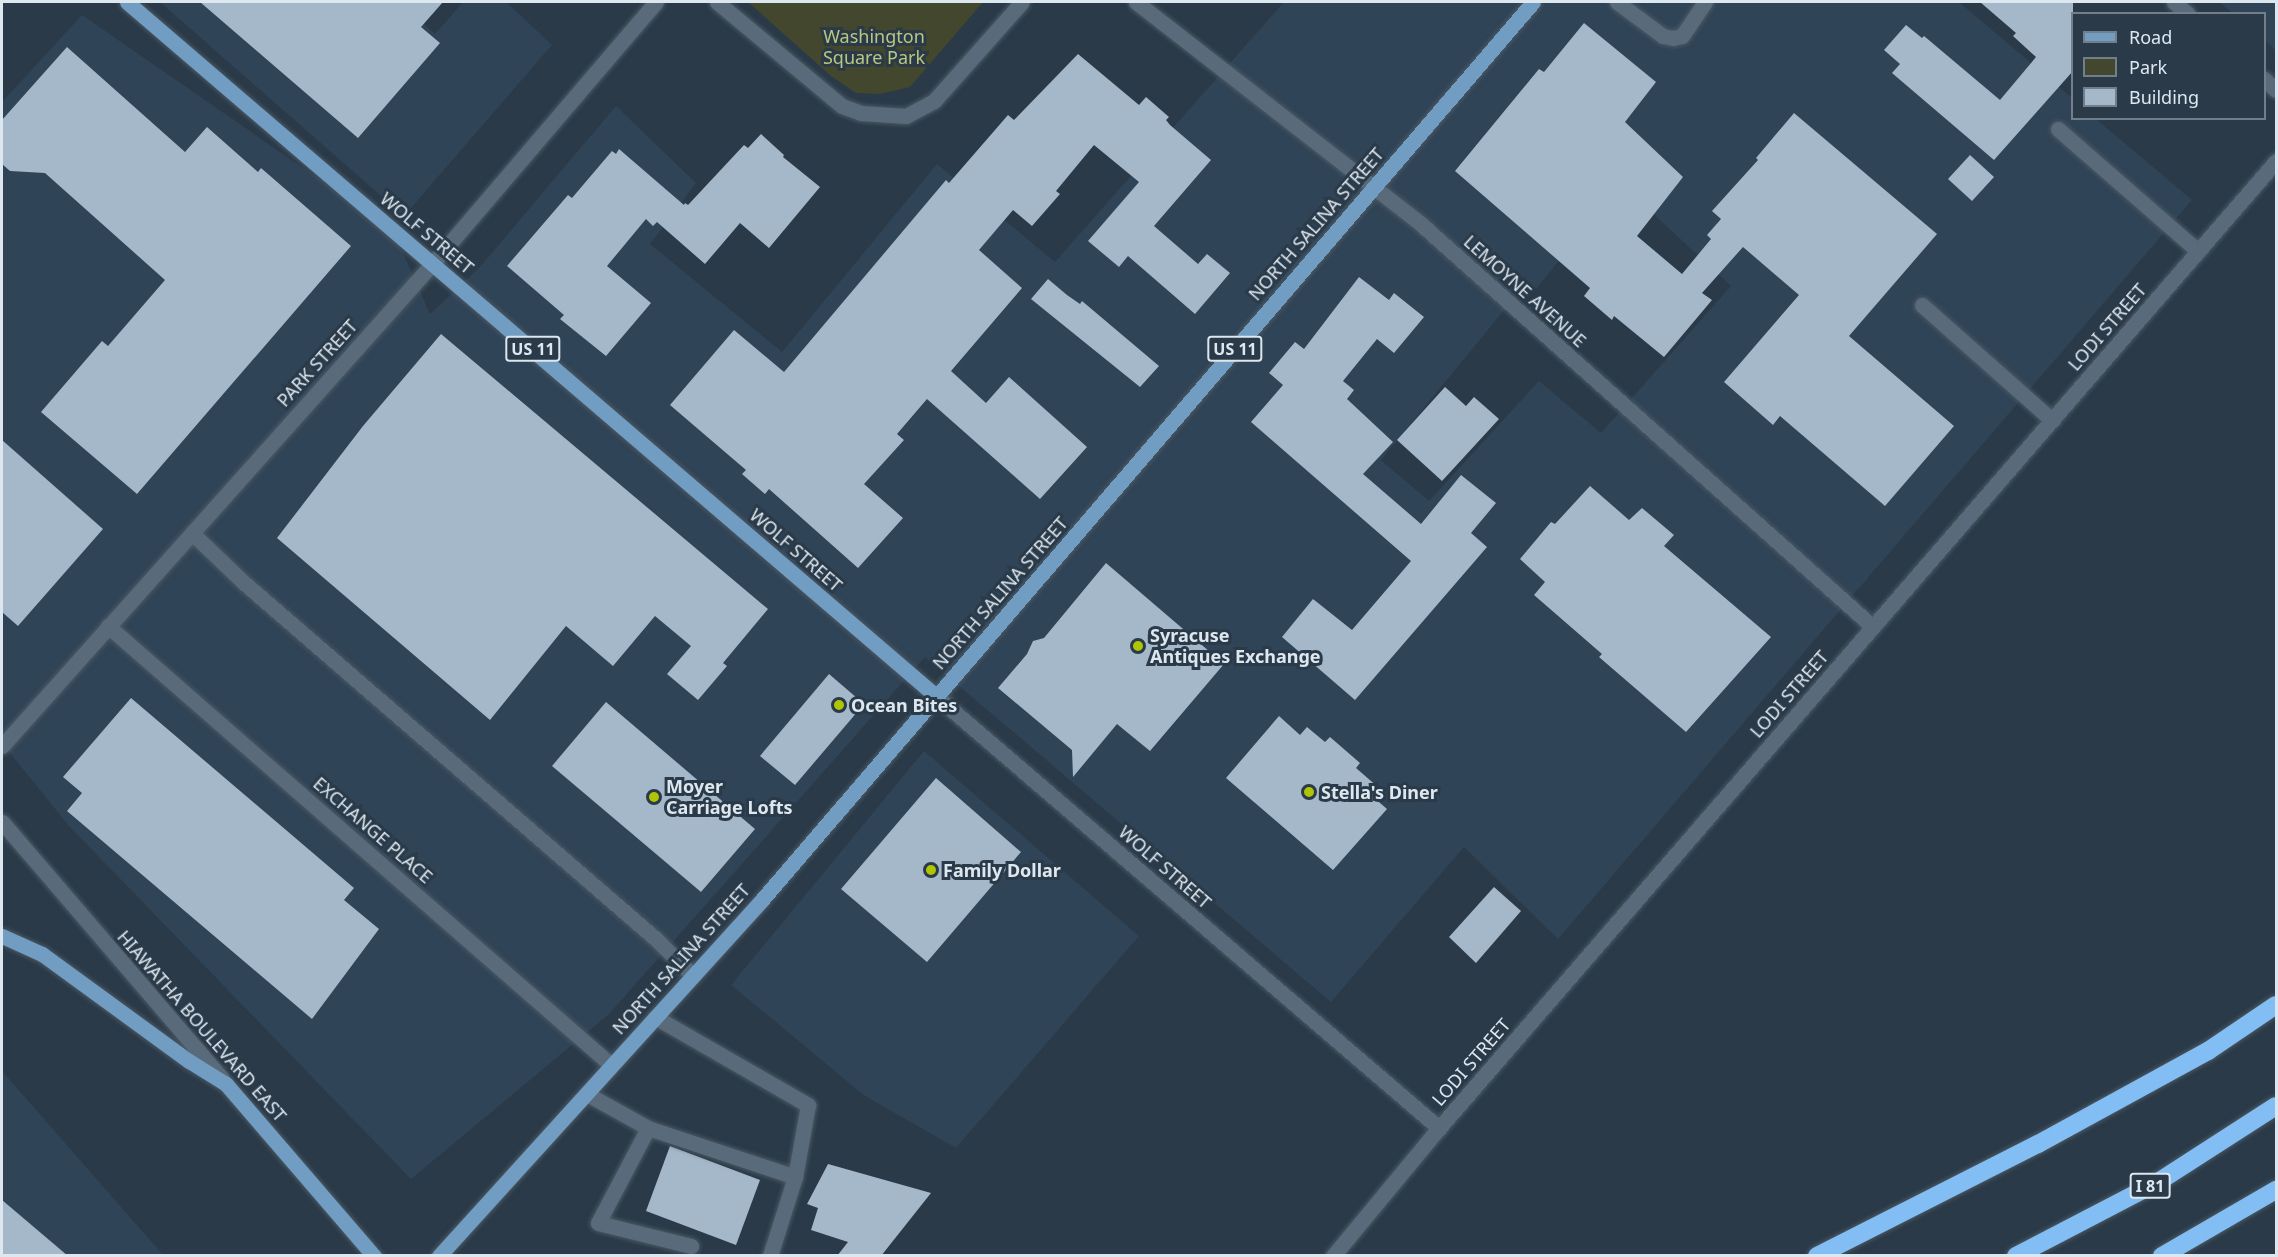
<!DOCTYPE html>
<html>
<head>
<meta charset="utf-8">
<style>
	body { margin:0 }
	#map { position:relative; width:2278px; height:1257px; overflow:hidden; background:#2a3a48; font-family:"Noto Sans",sans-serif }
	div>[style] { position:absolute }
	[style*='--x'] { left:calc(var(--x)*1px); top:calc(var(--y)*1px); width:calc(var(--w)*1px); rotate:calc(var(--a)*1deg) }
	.built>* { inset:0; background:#304457 }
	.green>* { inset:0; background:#42472d }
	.building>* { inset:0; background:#a5b8c9 }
	.roads { filter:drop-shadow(0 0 2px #4a5864) drop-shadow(0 0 2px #4a5864) }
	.service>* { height:15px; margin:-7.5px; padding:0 7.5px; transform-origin:7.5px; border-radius:7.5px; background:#596b7a }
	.minor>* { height:15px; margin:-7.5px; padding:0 7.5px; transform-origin:7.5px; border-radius:7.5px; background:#596b7a }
	.secondary>* { height:15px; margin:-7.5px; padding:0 7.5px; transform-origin:7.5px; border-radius:7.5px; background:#596b7a }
	.primary>* { height:15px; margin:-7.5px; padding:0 7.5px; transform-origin:7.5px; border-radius:7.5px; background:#729dc3 }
	.motorway>* { height:18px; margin:-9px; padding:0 9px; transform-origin:9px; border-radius:9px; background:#82bef3 }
	.dots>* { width:16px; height:16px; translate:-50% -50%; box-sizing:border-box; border:3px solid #2a3a48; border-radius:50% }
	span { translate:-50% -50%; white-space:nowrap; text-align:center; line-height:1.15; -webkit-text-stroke:6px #2a3a48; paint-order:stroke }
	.shield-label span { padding:2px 4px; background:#2a3a48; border:2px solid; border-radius:4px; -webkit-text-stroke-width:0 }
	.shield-label { font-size:16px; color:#dde7f0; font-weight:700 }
	.park-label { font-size:18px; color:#b9c780 }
	.street-label { font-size:18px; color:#dde7f0 }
	.poi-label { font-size:18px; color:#dde7f0; font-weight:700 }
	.left { translate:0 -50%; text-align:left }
	.frame { position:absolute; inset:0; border:3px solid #dde7f0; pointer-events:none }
	.legend { position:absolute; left:2071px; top:12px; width:195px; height:108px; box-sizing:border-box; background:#2a3a48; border:2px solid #727f8b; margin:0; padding:8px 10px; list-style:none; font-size:18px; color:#dde7f0 }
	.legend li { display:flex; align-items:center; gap:12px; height:30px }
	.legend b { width:30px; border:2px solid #727f8b }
</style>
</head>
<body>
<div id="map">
	<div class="built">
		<div style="clip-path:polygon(160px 2px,399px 2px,435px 34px,463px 2px,506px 2px,552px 45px,404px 216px)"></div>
		<div style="clip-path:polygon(evenodd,1284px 2px,1959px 2px,2072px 98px,2072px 118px,2096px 119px,2192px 200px,1558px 939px,1464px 847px,1331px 1002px,925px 657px,609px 1014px,411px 1179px,69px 826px,2px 743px,2px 102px,82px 15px,393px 230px,430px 314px,480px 267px,616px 106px,696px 183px,650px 244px,782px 352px,937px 164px,1055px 262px,1284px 2px,1621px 184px,1731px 286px,1601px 433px,1539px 381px,1429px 501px,1381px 460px,1528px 281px,1536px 289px,1621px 184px)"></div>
		<div style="clip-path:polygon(2219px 2px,2276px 2px,2276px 51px,2265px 40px,2264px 14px,2233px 13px)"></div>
		<div style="clip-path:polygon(924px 751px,1139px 936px,956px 1148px,865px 1096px,731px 985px)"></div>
		<div style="clip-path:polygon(2px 1071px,163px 1255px,2px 1255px)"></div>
	</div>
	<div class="green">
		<div style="clip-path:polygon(748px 2px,983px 2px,910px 87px,880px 94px,856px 93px,831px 76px)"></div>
	</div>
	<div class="building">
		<div style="clip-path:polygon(200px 2px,443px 2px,421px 27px,440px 43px,358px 138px)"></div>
		<div style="clip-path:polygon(1980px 2px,2073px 2px,2073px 71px,1994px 160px,1892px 73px,1900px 64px,1884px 50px,1906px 25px,1922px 38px,1924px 36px,2000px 100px,2036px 57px,2013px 36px,2016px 33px)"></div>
		<div style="clip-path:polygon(1584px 23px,1656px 82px,1625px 122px,1683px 177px,1637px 236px,1682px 274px,1711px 239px,1707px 235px,1721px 219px,1712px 211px,1758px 160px,1756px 158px,1794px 113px,1937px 234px,1849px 336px,1954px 426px,1885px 506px,1780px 416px,1773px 425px,1724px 382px,1799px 295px,1743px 247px,1702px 293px,1712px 300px,1664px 357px,1614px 316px,1612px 320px,1584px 296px,1590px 288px,1455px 171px,1539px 69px,1544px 72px)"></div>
		<div style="clip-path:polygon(67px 47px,185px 152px,207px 127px,258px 172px,261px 168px,351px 246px,137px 494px,41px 412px,102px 341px,108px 346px,165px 280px,45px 173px,10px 171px,2px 164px,2px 120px)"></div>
		<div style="clip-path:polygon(1078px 54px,1139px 105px,1146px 97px,1169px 117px,1166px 120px,1170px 125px,1211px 160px,1154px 226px,1198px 264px,1207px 254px,1230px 273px,1195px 314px,1128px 256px,1119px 267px,1088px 241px,1139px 182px,1094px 145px,1056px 191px,1060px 194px,1032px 226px,1013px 210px,979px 250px,1022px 288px,951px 371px,986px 403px,1009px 377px,1087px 447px,1040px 499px,927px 399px,897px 434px,904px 440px,864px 484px,903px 518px,858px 568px,769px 489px,765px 494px,742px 474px,746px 470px,670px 405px,734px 330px,784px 372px,946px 180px,949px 183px,1008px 115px,1014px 120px)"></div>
		<div style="clip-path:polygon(761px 134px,784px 155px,783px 157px,820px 187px,769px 248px,740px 223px,705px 264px,657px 222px,653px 226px,646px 219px,607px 266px,651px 303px,606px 356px,560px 319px,564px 315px,507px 266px,568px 195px,572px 198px,612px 151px,616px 154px,619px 149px,684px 205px,685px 203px,688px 205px,744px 145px,748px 148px)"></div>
		<div style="clip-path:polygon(1970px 155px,1994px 177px,1972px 201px,1948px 179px)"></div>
		<div style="clip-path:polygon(1359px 277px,1389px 300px,1394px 293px,1424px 317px,1394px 353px,1377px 339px,1343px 381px,1354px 390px,1347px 399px,1393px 442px,1363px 474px,1421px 524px,1461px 475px,1496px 503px,1471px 533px,1487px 547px,1355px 700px,1282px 637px,1313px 599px,1352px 630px,1411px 561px,1251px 422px,1283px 385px,1269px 373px,1295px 342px,1304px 349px)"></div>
		<div style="clip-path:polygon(1048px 279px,1067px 295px,1080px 304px,1082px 301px,1159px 366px,1140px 387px,1031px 299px)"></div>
		<div style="clip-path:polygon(441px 334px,768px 609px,723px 663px,727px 666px,698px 700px,667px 674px,691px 646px,655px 616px,613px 666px,566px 626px,490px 720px,277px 538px,363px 426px)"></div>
		<div style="clip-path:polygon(1445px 387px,1466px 406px,1474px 397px,1499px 419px,1442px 481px,1397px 440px)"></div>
		<div style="clip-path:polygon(2px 440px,103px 529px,18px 626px,2px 612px)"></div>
		<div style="clip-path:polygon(1590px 486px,1629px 520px,1642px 508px,1674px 535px,1664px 546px,1771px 637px,1686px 732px,1599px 657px,1602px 654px,1534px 595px,1545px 582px,1520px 559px,1551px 522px,1555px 524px)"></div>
		<div style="clip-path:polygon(1106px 563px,1224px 664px,1150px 751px,1117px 724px,1073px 777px,1072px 750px,998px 688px,1027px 654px,1033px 641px,1044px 638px)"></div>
		<div style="clip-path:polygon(829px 674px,864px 704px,795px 785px,760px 756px)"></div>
		<div style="clip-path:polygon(131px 698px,354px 888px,344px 900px,379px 929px,312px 1019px,67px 811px,82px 793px,63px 777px)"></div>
		<div style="clip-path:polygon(606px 702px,755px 829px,701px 892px,552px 766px)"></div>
		<div style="clip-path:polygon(1279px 716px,1300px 735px,1307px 727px,1325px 742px,1330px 737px,1360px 763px,1356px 768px,1379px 788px,1372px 796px,1387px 809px,1333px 870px,1226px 778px)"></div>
		<div style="clip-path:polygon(936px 778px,1021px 852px,927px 962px,841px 889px)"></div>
		<div style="clip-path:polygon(1494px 887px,1521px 911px,1476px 963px,1449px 937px)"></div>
		<div style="clip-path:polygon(670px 1146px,760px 1180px,736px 1245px,646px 1211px)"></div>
		<div style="clip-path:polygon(828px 1164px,931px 1193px,881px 1256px,837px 1256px,848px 1242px,811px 1230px,818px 1208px,807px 1204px)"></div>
		<div style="clip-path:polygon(2px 1200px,68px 1256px,2px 1256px)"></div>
	</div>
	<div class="roads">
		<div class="service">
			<div style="--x:1617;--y:2;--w:57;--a:36.5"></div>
			<div style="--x:1663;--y:36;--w:10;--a:11"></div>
			<div style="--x:1673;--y:38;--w:9;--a:-13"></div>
			<div style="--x:1682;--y:36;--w:41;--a:-55.9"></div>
			<div style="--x:2058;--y:129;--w:186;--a:41.1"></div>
			<div style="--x:1922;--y:305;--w:174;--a:41.5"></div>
			<div style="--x:192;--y:533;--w:69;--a:43.8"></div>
			<div style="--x:242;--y:581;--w:549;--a:40.86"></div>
			<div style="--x:657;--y:940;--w:51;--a:45"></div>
			<div style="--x:655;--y:1017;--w:177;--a:29.9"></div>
			<div style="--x:808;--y:1105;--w:73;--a:100.2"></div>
			<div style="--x:587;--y:1094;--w:70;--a:29.1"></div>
			<div style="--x:648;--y:1128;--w:155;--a:18.4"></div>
			<div style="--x:795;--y:1177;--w:83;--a:107.6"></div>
			<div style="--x:648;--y:1128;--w:107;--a:117.8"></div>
			<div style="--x:598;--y:1223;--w:96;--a:13.9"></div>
		</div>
		<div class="minor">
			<div style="--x:717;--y:2;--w:163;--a:39.8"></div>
			<div style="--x:842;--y:106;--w:20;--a:20"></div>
			<div style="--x:861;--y:113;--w:45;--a:3.8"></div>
			<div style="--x:906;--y:116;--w:32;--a:-28"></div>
			<div style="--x:934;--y:101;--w:132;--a:-48.4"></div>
			<div style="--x:1136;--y:2;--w:363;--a:37.9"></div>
			<div style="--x:1422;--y:225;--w:604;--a:41.71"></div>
			<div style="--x:433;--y:263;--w:343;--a:-49.5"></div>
			<div style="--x:108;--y:626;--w:668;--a:41.11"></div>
			<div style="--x:937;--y:697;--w:662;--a:40.65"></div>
			<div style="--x:1333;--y:1256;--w:166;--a:-50.4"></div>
			<div style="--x:1439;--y:1128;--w:1279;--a:-49.12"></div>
		</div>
		<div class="secondary">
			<div style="--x:2174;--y:2;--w:18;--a:41"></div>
			<div style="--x:2264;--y:79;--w:16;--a:43"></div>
			<div style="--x:2;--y:746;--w:647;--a:-48.26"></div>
			<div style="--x:2;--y:822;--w:338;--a:49.4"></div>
		</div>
		<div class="primary">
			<div style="--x:127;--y:2;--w:1067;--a:40.63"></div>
			<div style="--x:2;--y:936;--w:44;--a:24.2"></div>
			<div style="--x:42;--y:954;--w:182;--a:36.1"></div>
			<div style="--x:189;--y:1061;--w:44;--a:31.9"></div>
			<div style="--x:226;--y:1084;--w:227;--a:49.3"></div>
			<div style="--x:439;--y:1256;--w:478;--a:-47.8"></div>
			<div style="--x:760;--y:902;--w:1186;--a:-49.34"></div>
		</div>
		<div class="motorway">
			<div style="--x:1817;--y:1256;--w:248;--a:-26.9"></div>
			<div style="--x:2038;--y:1144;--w:194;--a:-28.7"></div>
			<div style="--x:2208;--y:1051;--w:82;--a:-34.1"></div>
			<div style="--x:2016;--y:1256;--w:160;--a:-27.5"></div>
			<div style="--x:2158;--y:1182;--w:140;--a:-32.8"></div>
			<div style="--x:2162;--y:1256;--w:132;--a:-30.1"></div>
		</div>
	</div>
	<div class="dots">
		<div style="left:1138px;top:646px;background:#afc505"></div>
		<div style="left:839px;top:705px;background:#afc505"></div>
		<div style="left:1309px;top:792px;background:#afc505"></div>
		<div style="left:654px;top:797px;background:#afc505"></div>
		<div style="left:931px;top:870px;background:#afc505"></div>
	</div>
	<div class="shield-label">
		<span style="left:533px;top:349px">US 11</span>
		<span style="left:1235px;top:349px">US 11</span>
		<span style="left:2150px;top:1186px">I 81</span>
	</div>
	<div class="park-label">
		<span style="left:874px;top:47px">Washington<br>Square Park</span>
	</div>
	<div class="street-label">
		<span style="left:1316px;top:224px;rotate:-49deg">NORTH SALINA STREET</span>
		<span style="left:427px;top:233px;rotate:40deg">WOLF STREET</span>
		<span style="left:1525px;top:291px;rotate:42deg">LEMOYNE AVENUE</span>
		<span style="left:2107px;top:327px;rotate:-49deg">LODI STREET</span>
		<span style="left:317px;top:363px;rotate:-48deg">PARK STREET</span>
		<span style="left:796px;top:550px;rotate:41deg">WOLF STREET</span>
		<span style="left:1000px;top:593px;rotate:-49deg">NORTH SALINA STREET</span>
		<span style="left:1789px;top:694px;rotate:-49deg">LODI STREET</span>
		<span style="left:373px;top:830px;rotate:41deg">EXCHANGE PLACE</span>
		<span style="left:1165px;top:867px;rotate:41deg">WOLF STREET</span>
		<span style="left:681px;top:959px;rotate:-48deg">NORTH SALINA STREET</span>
		<span style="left:202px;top:1026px;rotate:49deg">HIAWATHA BOULEVARD EAST</span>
		<span style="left:1471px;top:1062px;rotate:-49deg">LODI STREET</span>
	</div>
	<div class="poi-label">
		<span class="left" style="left:1150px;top:646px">Syracuse<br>Antiques Exchange</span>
		<span class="left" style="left:851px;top:705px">Ocean Bites</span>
		<span class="left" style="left:666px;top:797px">Moyer<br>Carriage Lofts</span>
		<span class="left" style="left:1321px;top:792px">Stella's Diner</span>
		<span class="left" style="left:943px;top:870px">Family Dollar</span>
	</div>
	<div class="frame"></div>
	<ul class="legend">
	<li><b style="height:8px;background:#729dc3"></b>Road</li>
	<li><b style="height:16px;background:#42472d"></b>Park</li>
	<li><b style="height:16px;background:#a5b8c9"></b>Building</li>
	</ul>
</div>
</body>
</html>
